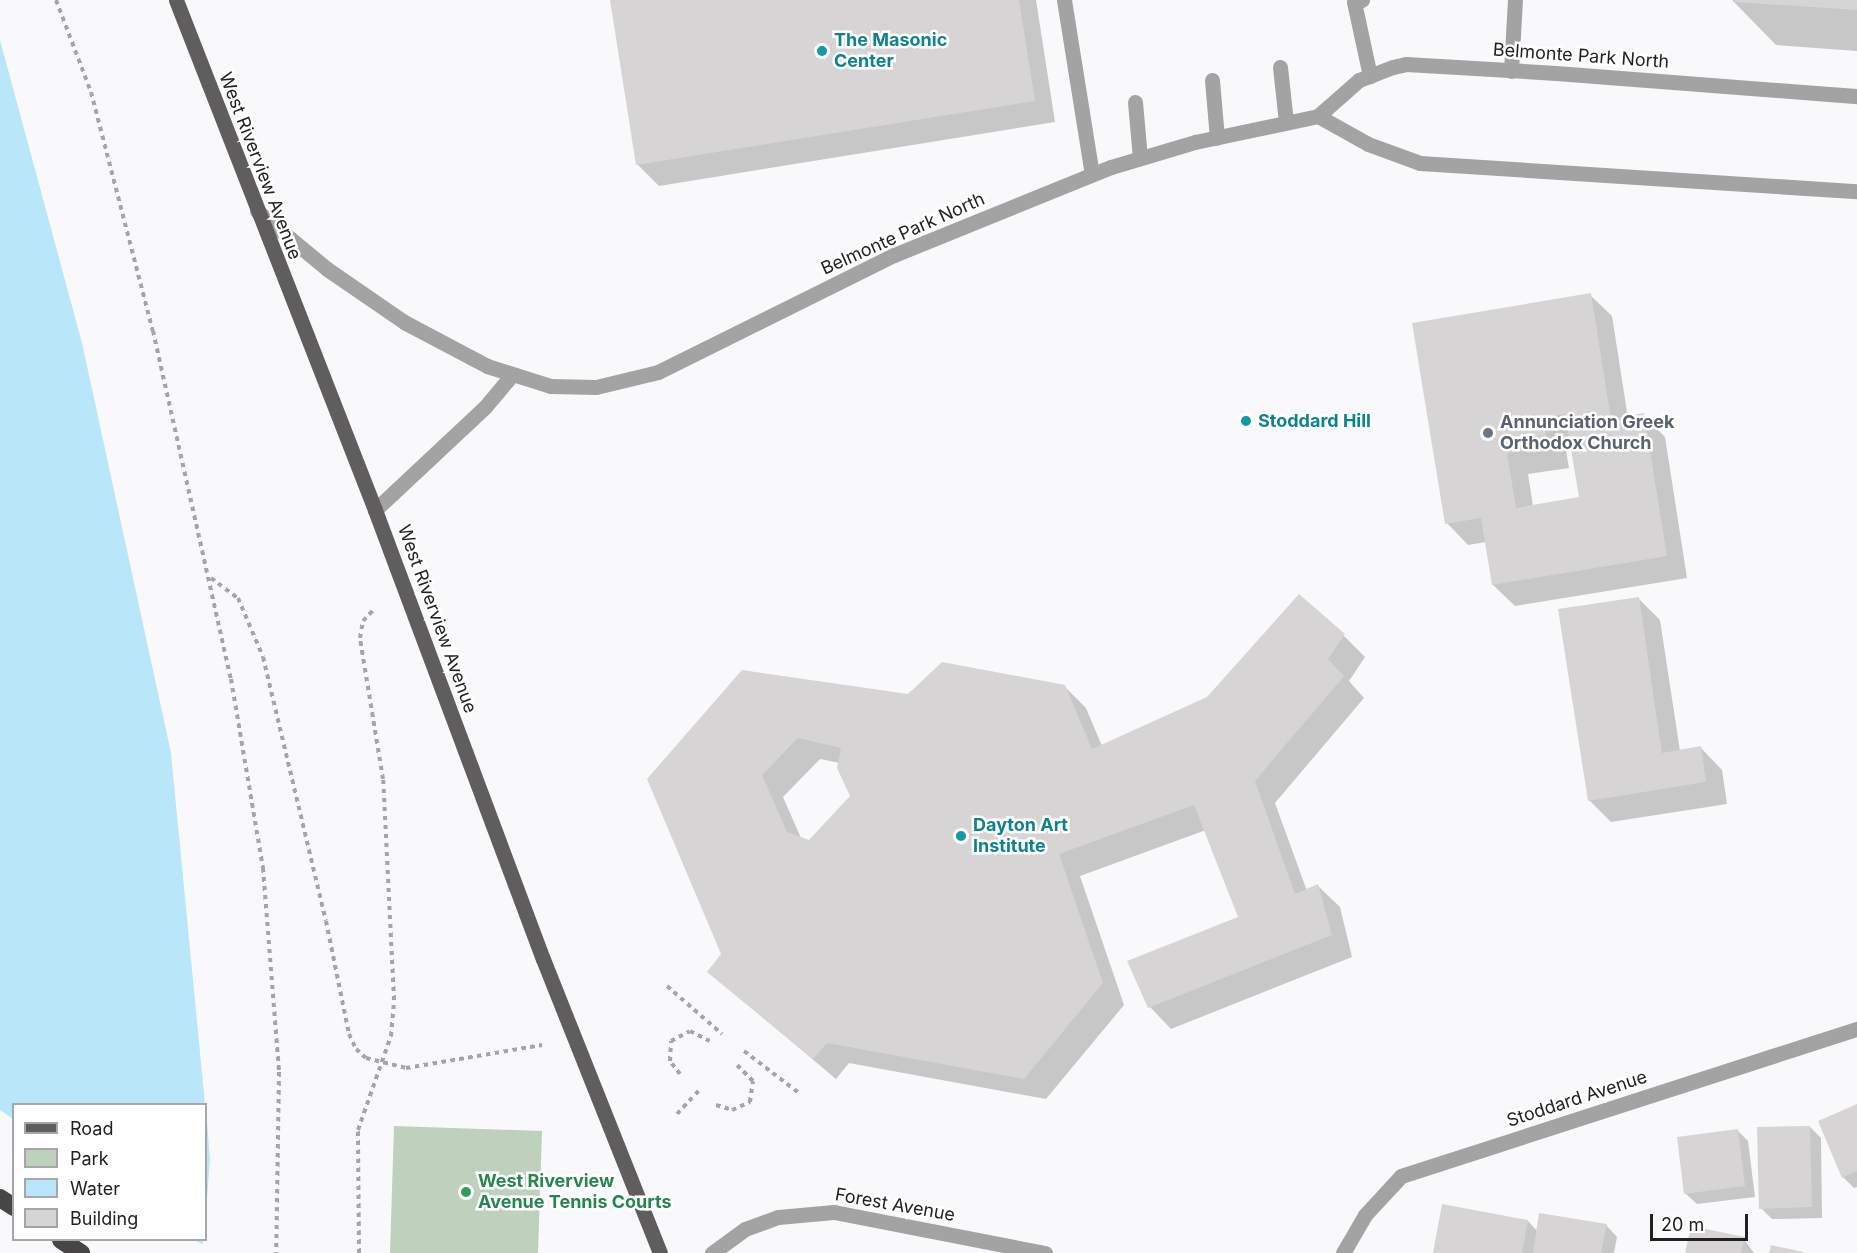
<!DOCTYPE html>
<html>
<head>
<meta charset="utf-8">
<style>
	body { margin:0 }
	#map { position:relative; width:1857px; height:1253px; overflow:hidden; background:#f9f9fb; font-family:Inter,sans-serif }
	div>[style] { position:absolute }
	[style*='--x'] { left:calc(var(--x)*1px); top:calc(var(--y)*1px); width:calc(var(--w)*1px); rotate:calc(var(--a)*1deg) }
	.green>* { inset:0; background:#bdd1bc }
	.water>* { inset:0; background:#b9e6f9 }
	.pier>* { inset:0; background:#f9f9fb }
	.shadow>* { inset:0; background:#0003 }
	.building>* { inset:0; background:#d6d4d5 }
	.path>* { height:4px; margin-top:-2px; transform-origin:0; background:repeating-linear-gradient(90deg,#a5a5a7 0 4.5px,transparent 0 9px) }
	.minor>* { height:15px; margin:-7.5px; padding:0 7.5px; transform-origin:7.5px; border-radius:7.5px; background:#a4a3a3 }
	.major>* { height:15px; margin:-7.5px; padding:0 7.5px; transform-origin:7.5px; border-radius:7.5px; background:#5f5d5d }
	.highway>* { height:18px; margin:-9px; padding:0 9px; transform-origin:9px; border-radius:9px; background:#474545 }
	.dots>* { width:16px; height:16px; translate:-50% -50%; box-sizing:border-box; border:3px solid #fff; border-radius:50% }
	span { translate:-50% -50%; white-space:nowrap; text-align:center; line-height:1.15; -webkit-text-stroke:5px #fff; paint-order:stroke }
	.culture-label { font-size:18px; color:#0d838f; font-weight:700 }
	.left { translate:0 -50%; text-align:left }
	.street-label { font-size:18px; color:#212121 }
	.worship-label { font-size:18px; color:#5b616d; font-weight:700 }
	.leisure-label { font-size:18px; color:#27864d; font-weight:700 }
	.legend { position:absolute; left:12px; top:1103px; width:195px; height:138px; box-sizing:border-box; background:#fff; border:2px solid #a6a6a6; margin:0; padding:8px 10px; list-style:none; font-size:18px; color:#212121 }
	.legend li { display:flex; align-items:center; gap:12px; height:30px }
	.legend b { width:30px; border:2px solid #a6a6a6 }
	.scale { position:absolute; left:1650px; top:1214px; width:98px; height:27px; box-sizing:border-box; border:3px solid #212121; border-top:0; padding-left:8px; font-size:18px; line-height:21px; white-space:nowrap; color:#212121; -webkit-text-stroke:4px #fff; paint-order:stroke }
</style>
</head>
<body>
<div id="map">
	<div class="green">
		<div style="clip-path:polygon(394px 1126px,542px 1131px,538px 1253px,390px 1253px)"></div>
	</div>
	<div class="water">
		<div style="clip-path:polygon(0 40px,82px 343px,171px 753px,205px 1104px,14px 1104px,14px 1240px,203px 1240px,202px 1253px,0 1253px)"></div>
		<div style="clip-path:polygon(206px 1110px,210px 1159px,206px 1212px)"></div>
	</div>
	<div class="pier">
		<div style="clip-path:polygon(0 1110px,13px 1119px,14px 1240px,195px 1240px,205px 1246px,205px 1253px,0 1253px)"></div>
	</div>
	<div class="shadow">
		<div style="clip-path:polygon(612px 0,1036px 0,1055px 122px,659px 186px,637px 164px)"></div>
		<div style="clip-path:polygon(1732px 0,1857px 0,1857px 51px,1776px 45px)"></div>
		<div style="clip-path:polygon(evenodd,1590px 295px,1612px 316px,1628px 418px,1643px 415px,1665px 437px,1687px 578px,1515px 606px,1493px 585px,1486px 542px,1468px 545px,1447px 523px,1590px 295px,1571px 438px,1581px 498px,1533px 506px,1528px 474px,1569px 468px,1564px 439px,1571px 438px)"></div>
		<div style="clip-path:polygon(1638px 598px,1660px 620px,1680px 751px,1701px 748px,1722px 770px,1727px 804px,1611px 822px,1589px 800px)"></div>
		<div style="clip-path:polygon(evenodd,1344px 636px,1365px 657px,1349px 681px,1364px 698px,1275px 803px,1307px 891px,1318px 886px,1340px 907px,1352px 957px,1171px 1029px,1150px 1007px,1129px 962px,1240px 918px,1206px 830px,1080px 876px,1124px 1005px,1046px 1099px,849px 1063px,836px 1079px,709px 972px,723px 954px,649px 780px,908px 695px,1064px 686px,1086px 708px,1102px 746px,1344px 636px,820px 759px,840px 763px,852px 796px,809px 841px,801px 838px,783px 797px,820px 759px)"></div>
		<div style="clip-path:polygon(1857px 1106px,1857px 1187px,1854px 1188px,1843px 1177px)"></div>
		<div style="clip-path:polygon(1810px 1127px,1821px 1138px,1822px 1218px,1772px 1219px,1761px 1208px)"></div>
		<div style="clip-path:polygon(1737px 1130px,1748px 1141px,1755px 1197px,1697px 1204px,1685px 1193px)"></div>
		<div style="clip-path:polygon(1528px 1221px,1538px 1232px,1606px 1225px,1617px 1237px,1614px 1253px,1435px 1253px)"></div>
		<div style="clip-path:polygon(1744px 1239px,1754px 1253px,1687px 1253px)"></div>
	</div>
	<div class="building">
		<div style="clip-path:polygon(610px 0,1019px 0,1035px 101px,636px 165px)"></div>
		<div style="clip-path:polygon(1735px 0,1857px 0,1857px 10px,1735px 2px)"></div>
		<div style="clip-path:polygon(evenodd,1591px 293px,1611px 419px,1644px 413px,1667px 556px,1492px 585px,1481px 518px,1445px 524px,1412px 323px,1591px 293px,1565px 414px,1579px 497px,1516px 508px,1507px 453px,1548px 446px,1544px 418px,1565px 414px)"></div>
		<div style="clip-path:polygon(evenodd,1299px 594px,1345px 634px,1328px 659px,1344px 676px,1255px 781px,1295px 894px,1318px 884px,1332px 935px,1148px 1008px,1127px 961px,1238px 917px,1194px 805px,1059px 854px,1103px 983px,1024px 1079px,827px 1043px,813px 1059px,707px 972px,721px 954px,647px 779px,742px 670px,908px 694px,942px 662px,1065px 685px,1092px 749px,1207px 697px,1299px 594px,798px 738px,841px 748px,837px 768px,850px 796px,809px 840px,787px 832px,762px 775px,798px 738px)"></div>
		<div style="clip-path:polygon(1639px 597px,1662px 753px,1701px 746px,1706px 782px,1588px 801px,1558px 609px)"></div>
		<div style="clip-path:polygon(1857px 1104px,1857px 1171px,1842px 1178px,1818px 1121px)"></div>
		<div style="clip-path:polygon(1810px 1126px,1812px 1207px,1759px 1209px,1757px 1127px)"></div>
		<div style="clip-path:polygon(1738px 1129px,1745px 1186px,1684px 1194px,1677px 1137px)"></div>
		<div style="clip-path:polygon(1442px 1204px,1528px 1220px,1522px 1253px,1433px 1253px)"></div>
		<div style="clip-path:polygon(1539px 1213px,1607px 1224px,1601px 1253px,1533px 1253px)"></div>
		<div style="clip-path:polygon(1691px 1226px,1745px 1237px,1741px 1253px,1685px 1253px)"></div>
		<div style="clip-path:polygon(1771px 1245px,1803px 1252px,1803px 1253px,1769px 1253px)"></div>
	</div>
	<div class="path">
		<div style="--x:56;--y:0;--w:98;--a:69.2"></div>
		<div style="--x:91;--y:92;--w:247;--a:75.5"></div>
		<div style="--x:153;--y:331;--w:357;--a:77.4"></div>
		<div style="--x:231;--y:679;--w:192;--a:80.4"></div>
		<div style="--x:263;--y:868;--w:205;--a:85.5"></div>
		<div style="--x:279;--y:1072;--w:181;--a:90.9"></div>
		<div style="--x:211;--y:578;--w:34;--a:37"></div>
		<div style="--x:238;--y:598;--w:64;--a:67"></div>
		<div style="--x:263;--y:657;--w:271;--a:76.6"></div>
		<div style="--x:326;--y:921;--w:115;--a:78.5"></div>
		<div style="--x:349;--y:1034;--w:17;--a:65"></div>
		<div style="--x:356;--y:1049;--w:13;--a:42"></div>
		<div style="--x:366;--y:1058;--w:41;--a:14"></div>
		<div style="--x:406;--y:1068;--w:138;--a:-9.6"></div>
		<div style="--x:667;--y:986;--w:73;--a:41.1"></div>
		<div style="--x:744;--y:1051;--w:69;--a:37.4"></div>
		<div style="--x:680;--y:1074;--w:16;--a:-128"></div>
		<div style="--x:670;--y:1061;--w:20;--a:-87"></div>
		<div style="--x:671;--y:1041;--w:21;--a:-28"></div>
		<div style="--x:690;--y:1031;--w:22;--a:27"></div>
		<div style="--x:716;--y:1105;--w:17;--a:17"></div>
		<div style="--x:732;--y:1110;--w:20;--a:-24"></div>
		<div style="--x:750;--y:1102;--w:21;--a:-82"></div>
		<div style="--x:753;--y:1081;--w:23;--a:-135"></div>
		<div style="--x:677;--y:1114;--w:33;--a:-47"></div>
		<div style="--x:359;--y:1253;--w:123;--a:-90.5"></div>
		<div style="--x:358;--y:1130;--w:100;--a:-70.7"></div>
		<div style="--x:391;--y:1036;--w:36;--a:-85"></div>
		<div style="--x:394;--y:1000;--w:221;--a:-92.8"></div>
		<div style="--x:383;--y:779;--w:143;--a:-99.3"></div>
		<div style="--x:360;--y:638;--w:17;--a:-80"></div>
		<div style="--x:363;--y:621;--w:18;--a:-47"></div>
	</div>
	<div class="minor">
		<div style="--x:1064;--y:0;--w:176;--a:80.9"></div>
		<div style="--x:1362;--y:0;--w:8;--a:166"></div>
		<div style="--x:1354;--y:2;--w:76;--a:77.8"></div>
		<div style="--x:1280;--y:67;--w:55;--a:83.8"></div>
		<div style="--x:1511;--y:71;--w:71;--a:-86.8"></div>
		<div style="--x:1212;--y:80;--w:58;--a:85.1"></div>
		<div style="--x:1135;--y:102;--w:56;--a:84.9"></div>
		<div style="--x:1318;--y:116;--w:57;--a:29.2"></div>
		<div style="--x:1368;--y:144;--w:55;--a:20.1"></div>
		<div style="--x:1420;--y:163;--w:438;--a:3.7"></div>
		<div style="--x:257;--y:211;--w:91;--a:39.6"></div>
		<div style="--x:327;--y:269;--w:93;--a:34.5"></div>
		<div style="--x:404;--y:322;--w:94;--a:27.9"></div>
		<div style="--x:487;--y:366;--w:67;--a:17.4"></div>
		<div style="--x:551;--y:386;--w:45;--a:1.3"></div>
		<div style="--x:596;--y:387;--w:64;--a:-13.6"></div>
		<div style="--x:658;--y:372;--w:263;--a:-26.4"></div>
		<div style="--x:894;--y:255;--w:234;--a:-22.1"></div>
		<div style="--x:1111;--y:167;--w:88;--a:-16.6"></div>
		<div style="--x:1195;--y:142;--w:126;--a:-11.9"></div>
		<div style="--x:1318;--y:116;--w:55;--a:-41.3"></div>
		<div style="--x:1359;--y:80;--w:36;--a:-21"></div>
		<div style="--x:1393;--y:67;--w:13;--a:-13"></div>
		<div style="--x:1406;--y:64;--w:150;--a:3.4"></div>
		<div style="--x:1556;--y:73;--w:302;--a:4.4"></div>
		<div style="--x:375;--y:510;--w:151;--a:-43.1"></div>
		<div style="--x:485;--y:407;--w:39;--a:-50"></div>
		<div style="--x:712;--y:1253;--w:41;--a:-36"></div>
		<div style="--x:745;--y:1229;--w:35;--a:-20"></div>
		<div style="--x:778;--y:1217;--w:56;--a:-5.1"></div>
		<div style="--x:834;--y:1212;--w:215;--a:11"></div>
		<div style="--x:1343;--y:1253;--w:44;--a:-59.9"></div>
		<div style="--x:1365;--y:1215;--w:53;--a:-47.3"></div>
		<div style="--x:1401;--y:1176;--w:479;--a:-17.9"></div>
	</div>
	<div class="major">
		<div style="--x:176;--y:0;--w:547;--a:68.68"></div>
		<div style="--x:375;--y:510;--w:479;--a:69.5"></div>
		<div style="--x:543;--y:959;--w:316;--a:68.3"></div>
	</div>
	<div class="highway">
		<div style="--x:0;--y:1198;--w:17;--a:33"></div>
		<div style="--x:61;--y:1240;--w:24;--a:33"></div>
	</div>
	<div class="dots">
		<div style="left:822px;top:51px;background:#0f9aa8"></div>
		<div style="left:1246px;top:421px;background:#0f9aa8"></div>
		<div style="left:1488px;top:433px;background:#6b7280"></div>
		<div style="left:961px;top:836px;background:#0f9aa8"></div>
		<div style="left:466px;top:1192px;background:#2e9e5b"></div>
	</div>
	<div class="culture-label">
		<span class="left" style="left:834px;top:51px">The Masonic<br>Center</span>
		<span class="left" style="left:1258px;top:421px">Stoddard Hill</span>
		<span class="left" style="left:973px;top:836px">Dayton Art<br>Institute</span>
	</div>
	<div class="street-label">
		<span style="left:1581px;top:56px;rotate:4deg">Belmonte Park North</span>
		<span style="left:260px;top:166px;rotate:69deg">West Riverview Avenue</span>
		<span style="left:903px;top:234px;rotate:-24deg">Belmonte Park North</span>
		<span style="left:437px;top:619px;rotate:70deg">West Riverview Avenue</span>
		<span style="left:1577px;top:1099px;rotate:-18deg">Stoddard Avenue</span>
		<span style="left:895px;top:1205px;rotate:10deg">Forest Avenue</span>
	</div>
	<div class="worship-label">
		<span class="left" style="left:1500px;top:433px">Annunciation Greek<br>Orthodox Church</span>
	</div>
	<div class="leisure-label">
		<span class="left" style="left:478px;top:1192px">West Riverview<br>Avenue Tennis Courts</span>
	</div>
	<ul class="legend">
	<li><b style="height:8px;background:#5f5d5d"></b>Road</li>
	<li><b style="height:16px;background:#bdd1bc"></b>Park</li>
	<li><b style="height:16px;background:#b9e6f9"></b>Water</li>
	<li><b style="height:16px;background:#d6d4d5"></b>Building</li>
	</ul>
	<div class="scale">20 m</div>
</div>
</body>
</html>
